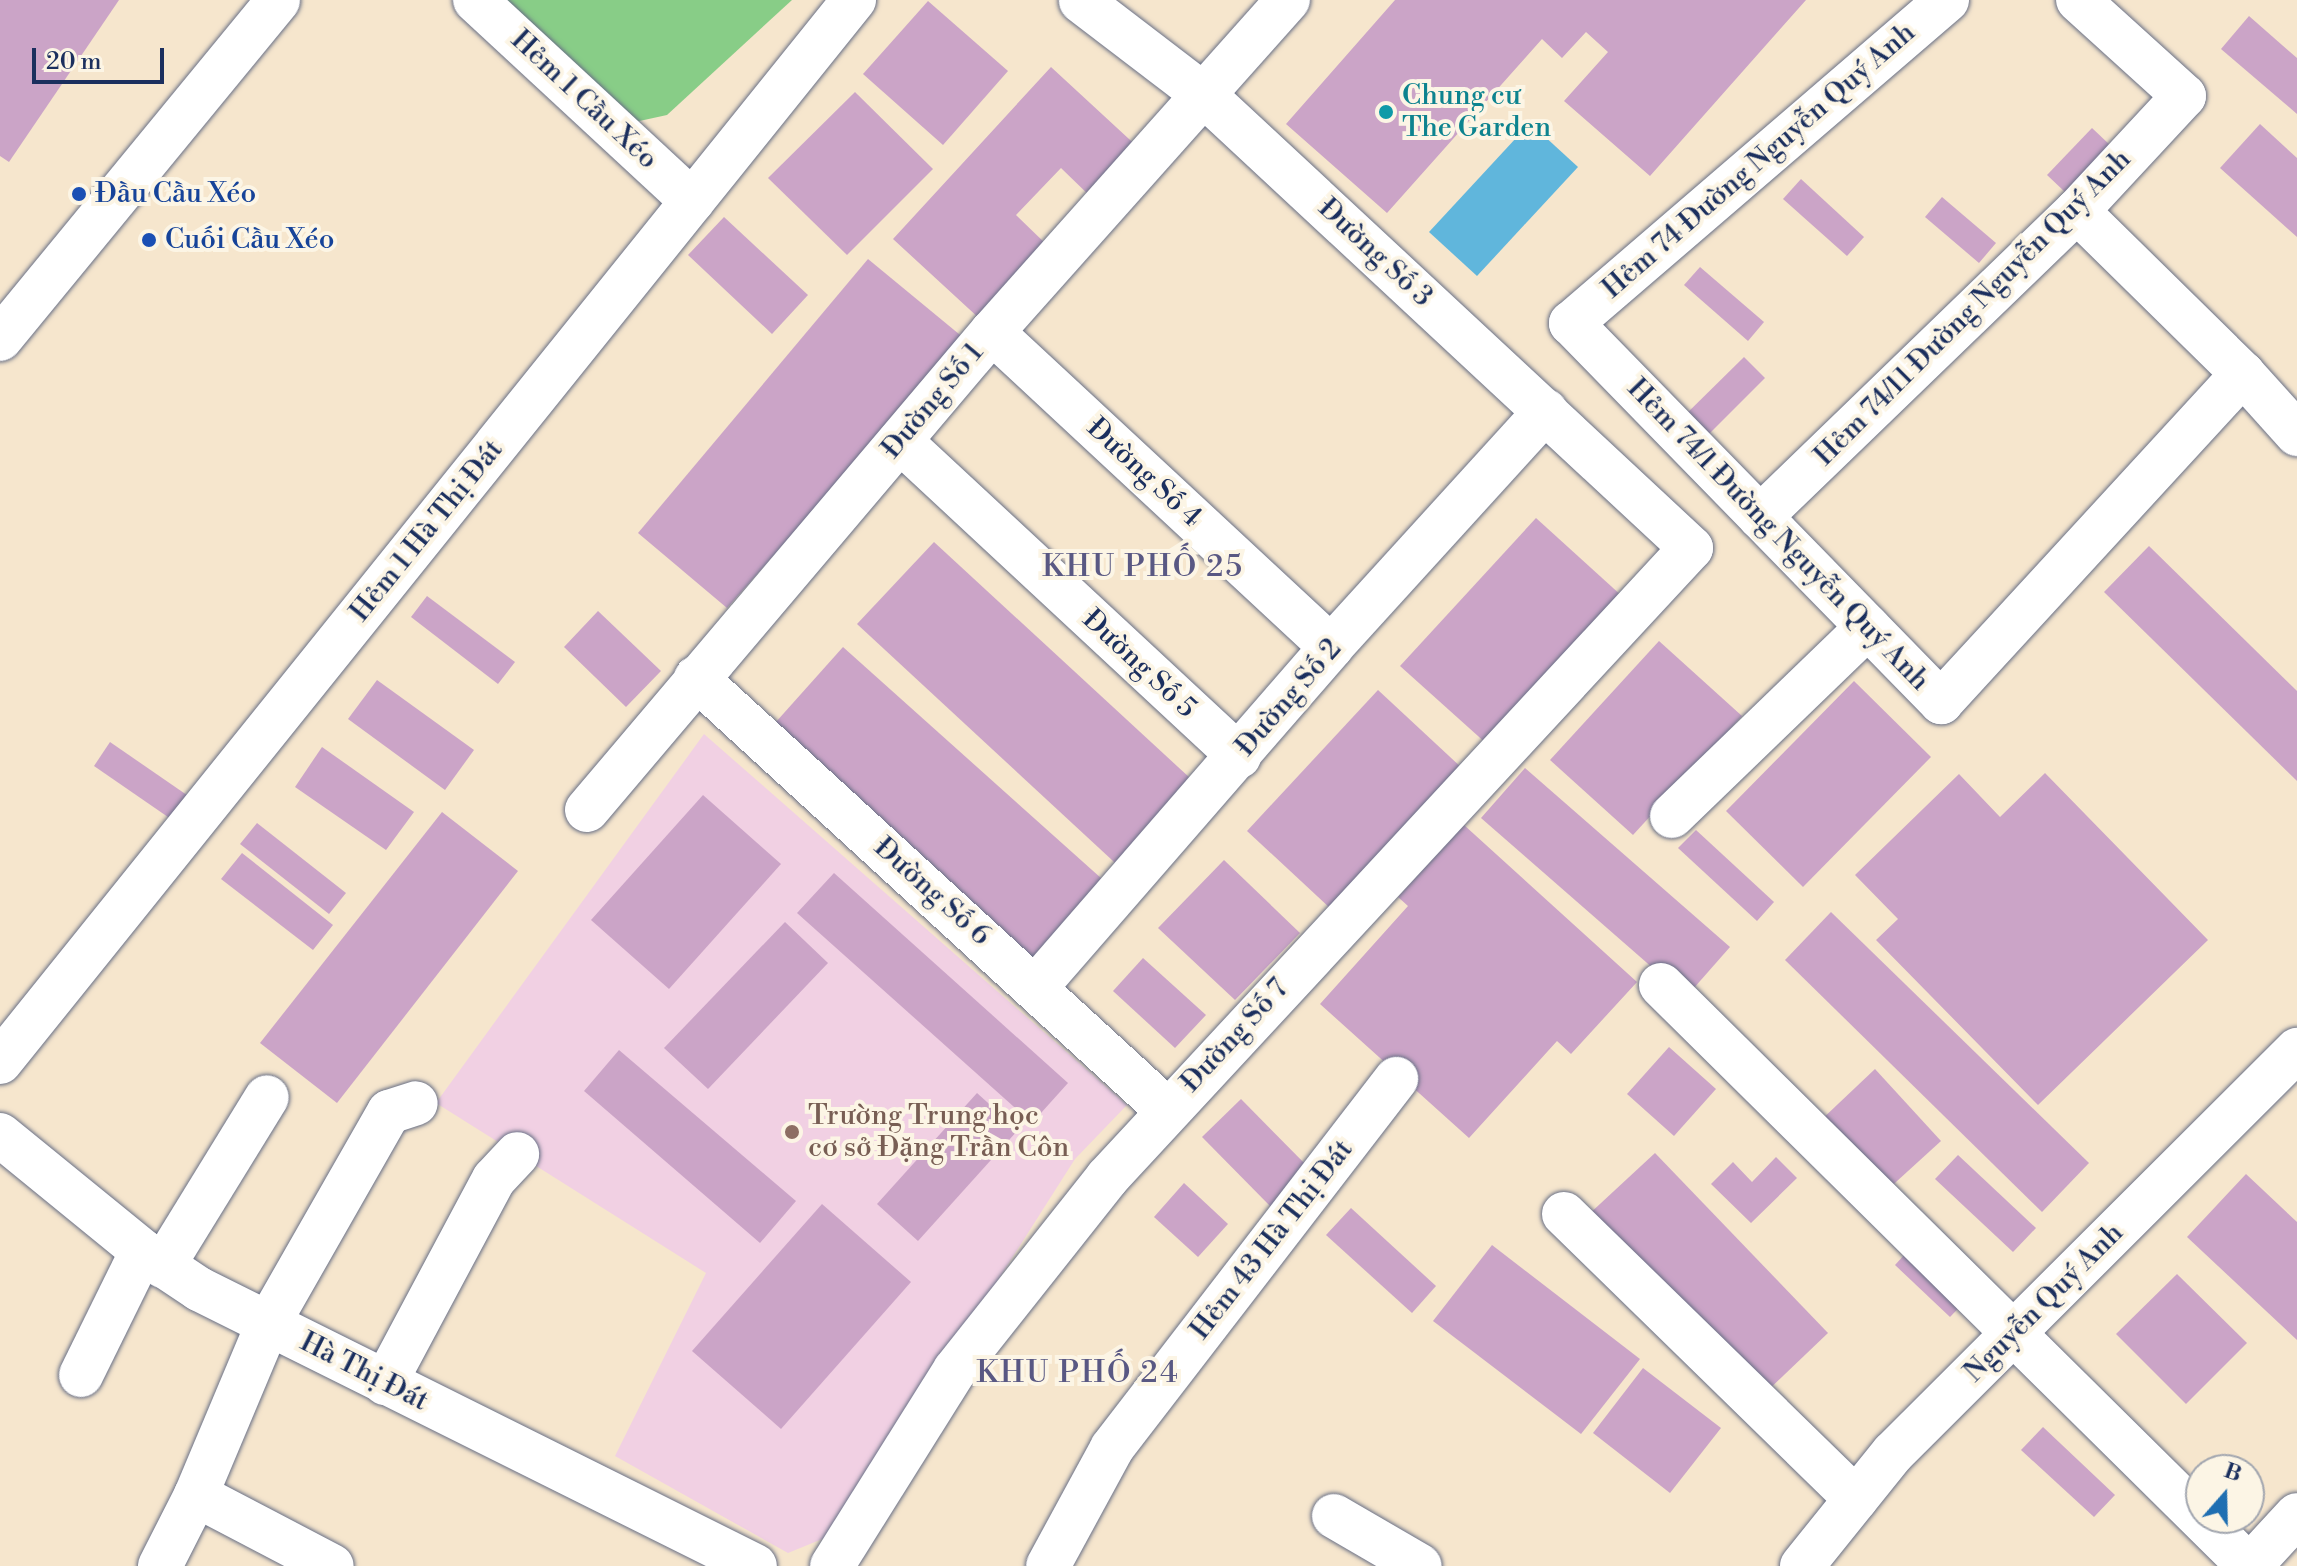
<!DOCTYPE html>
<html>
<head>
<meta charset="utf-8">
<style>
	body { margin:0 }
	#map { position:relative; width:2297px; height:1566px; overflow:hidden; background:#f6e6cd; font-family:"Libre Bodoni",serif }
	div>[style] { position:absolute }
	[style*='--x'] { left:calc(var(--x)*1px); top:calc(var(--y)*1px); width:calc(var(--w)*1px); rotate:calc(var(--a)*1deg) }
	.built>* { inset:0; background:#f1d0e3 }
	.green>* { inset:0; background:#88cd87 }
	.water>* { inset:0; background:#60b6dc }
	.building>* { inset:0; background:#cba4c7 }
	.roads { filter:drop-shadow(0 0 2px #686f85) drop-shadow(0 0 2px #686f85) }
	.minor>* { height:44px; margin:-22px; padding:0 22px; transform-origin:22px; border-radius:22px; background:#fff }
	.dots>* { width:22px; height:22px; translate:-50% -50%; box-sizing:border-box; border:4px solid #fcf5e5; border-radius:50% }
	span { translate:-50% -50%; white-space:nowrap; text-align:center; line-height:1.15; -webkit-text-stroke:8px #fcf5e5; paint-order:stroke }
	.culture-label { font-size:28px; color:#0d838f }
	.left { translate:0 -50%; text-align:left }
	.street-label { font-size:28px; color:#1b2f5e }
	.transit-label { font-size:28px; color:#164399 }
	.education-label { font-size:28px; color:#785e54 }
	.neighbourhood-label { font-size:30px; color:#595883; letter-spacing:2px }
	.north { position:absolute; left:2185px; top:1454px; width:80px; height:80px; box-sizing:border-box; background:#fcf5e5; border:2px solid #a2a6af; border-radius:50%; rotate:20deg; font-size:22px; font-weight:700; line-height:32px; text-align:center; color:#1b2f5e }
	.north::after { content:''; display:block; margin:auto; width:28px; height:36px; background:#1f6fb2; clip-path:polygon(50% 0,100% 100%,50% 72%,0 100%) }
	.scale { position:absolute; left:32px; top:48px; width:132px; height:36px; box-sizing:border-box; border:4px solid #1b2f5e; border-top:0; padding-left:10px; font-size:24px; line-height:28px; white-space:nowrap; color:#1b2f5e; -webkit-text-stroke:6px #fcf5e5; paint-order:stroke }
</style>
</head>
<body>
<div id="map">
	<div class="built">
		<div style="clip-path:polygon(704px 734px,1127px 1105px,1075px 1159px,837px 1533px,788px 1553px,615px 1456px,706px 1273px,436px 1103px)"></div>
	</div>
	<div class="green">
		<div style="clip-path:polygon(505px 0,792px 0,667px 115px,621px 125px)"></div>
	</div>
	<div class="water">
		<div style="clip-path:polygon(1530px 123px,1578px 167px,1477px 276px,1429px 232px)"></div>
	</div>
	<div class="building">
		<div style="clip-path:polygon(0 0,119px 0,9px 162px,0 156px)"></div>
		<div style="clip-path:polygon(1395px 0,1806px 0,1650px 176px,1564px 101px,1608px 52px,1586px 32px,1562px 58px,1542px 39px,1387px 213px,1286px 124px)"></div>
		<div style="clip-path:polygon(928px 1px,1008px 71px,943px 145px,863px 74px)"></div>
		<div style="clip-path:polygon(2249px 16px,2297px 58px,2297px 114px,2221px 49px)"></div>
		<div style="clip-path:polygon(1051px 67px,1142px 151px,1095px 201px,1061px 168px,1016px 215px,1049px 247px,981px 320px,893px 239px)"></div>
		<div style="clip-path:polygon(855px 92px,933px 169px,847px 255px,768px 178px)"></div>
		<div style="clip-path:polygon(2260px 124px,2297px 158px,2297px 237px,2220px 168px)"></div>
		<div style="clip-path:polygon(2092px 128px,2110px 145px,2065px 192px,2047px 175px)"></div>
		<div style="clip-path:polygon(1801px 179px,1864px 237px,1847px 256px,1783px 199px)"></div>
		<div style="clip-path:polygon(1942px 197px,1996px 243px,1979px 263px,1925px 217px)"></div>
		<div style="clip-path:polygon(724px 217px,808px 295px,772px 334px,688px 255px)"></div>
		<div style="clip-path:polygon(868px 259px,965px 339px,727px 608px,638px 533px)"></div>
		<div style="clip-path:polygon(1700px 267px,1764px 322px,1748px 341px,1684px 285px)"></div>
		<div style="clip-path:polygon(1744px 357px,1765px 378px,1699px 444px,1677px 423px)"></div>
		<div style="clip-path:polygon(1536px 518px,1623px 597px,1488px 745px,1400px 666px)"></div>
		<div style="clip-path:polygon(934px 542px,1203px 790px,1126px 873px,857px 624px)"></div>
		<div style="clip-path:polygon(2149px 546px,2297px 691px,2297px 781px,2104px 592px)"></div>
		<div style="clip-path:polygon(427px 596px,515px 662px,498px 684px,411px 617px)"></div>
		<div style="clip-path:polygon(598px 611px,661px 671px,626px 707px,564px 647px)"></div>
		<div style="clip-path:polygon(1659px 641px,1742px 716px,1633px 835px,1550px 760px)"></div>
		<div style="clip-path:polygon(843px 647px,1111px 887px,1035px 972px,767px 732px)"></div>
		<div style="clip-path:polygon(377px 680px,474px 750px,445px 790px,348px 719px)"></div>
		<div style="clip-path:polygon(1854px 681px,1931px 757px,1803px 887px,1726px 811px)"></div>
		<div style="clip-path:polygon(1378px 690px,1463px 769px,1331px 909px,1247px 831px)"></div>
		<div style="clip-path:polygon(110px 742px,197px 802px,181px 826px,94px 766px)"></div>
		<div style="clip-path:polygon(322px 747px,414px 812px,386px 850px,295px 787px)"></div>
		<div style="clip-path:polygon(1525px 768px,1730px 947px,1686px 997px,1481px 818px)"></div>
		<div style="clip-path:polygon(2045px 773px,2208px 940px,2038px 1105px,1876px 940px,1898px 919px,1855px 875px,1959px 774px,2000px 817px)"></div>
		<div style="clip-path:polygon(703px 795px,781px 864px,669px 989px,591px 920px)"></div>
		<div style="clip-path:polygon(442px 812px,518px 871px,337px 1103px,260px 1043px)"></div>
		<div style="clip-path:polygon(257px 823px,346px 893px,329px 914px,240px 844px)"></div>
		<div style="clip-path:polygon(1464px 825px,1637px 982px,1571px 1054px,1557px 1041px,1469px 1138px,1320px 1004px,1408px 906px,1398px 897px)"></div>
		<div style="clip-path:polygon(1696px 830px,1774px 902px,1757px 921px,1678px 848px)"></div>
		<div style="clip-path:polygon(242px 853px,333px 925px,313px 950px,221px 879px)"></div>
		<div style="clip-path:polygon(1224px 860px,1300px 933px,1235px 1000px,1158px 928px)"></div>
		<div style="clip-path:polygon(834px 873px,1068px 1083px,1032px 1123px,797px 913px)"></div>
		<div style="clip-path:polygon(1831px 912px,2089px 1163px,2042px 1212px,1785px 960px)"></div>
		<div style="clip-path:polygon(785px 922px,828px 963px,708px 1089px,664px 1048px)"></div>
		<div style="clip-path:polygon(1143px 958px,1206px 1015px,1175px 1048px,1113px 991px)"></div>
		<div style="clip-path:polygon(1669px 1047px,1716px 1089px,1674px 1136px,1627px 1094px)"></div>
		<div style="clip-path:polygon(619px 1050px,796px 1201px,760px 1243px,584px 1091px)"></div>
		<div style="clip-path:polygon(1875px 1069px,1941px 1141px,1885px 1192px,1819px 1122px)"></div>
		<div style="clip-path:polygon(977px 1093px,1018px 1130px,918px 1241px,877px 1204px)"></div>
		<div style="clip-path:polygon(1241px 1099px,1315px 1174px,1276px 1212px,1202px 1137px)"></div>
		<div style="clip-path:polygon(1655px 1153px,1828px 1333px,1761px 1397px,1587px 1216px)"></div>
		<div style="clip-path:polygon(1958px 1155px,2036px 1228px,2013px 1252px,1935px 1179px)"></div>
		<div style="clip-path:polygon(1776px 1157px,1797px 1178px,1751px 1223px,1711px 1184px,1733px 1162px,1752px 1182px)"></div>
		<div style="clip-path:polygon(2246px 1174px,2297px 1222px,2297px 1340px,2187px 1237px)"></div>
		<div style="clip-path:polygon(1184px 1183px,1228px 1224px,1198px 1257px,1154px 1217px)"></div>
		<div style="clip-path:polygon(822px 1204px,911px 1282px,781px 1429px,692px 1351px)"></div>
		<div style="clip-path:polygon(1351px 1208px,1436px 1286px,1412px 1313px,1326px 1235px)"></div>
		<div style="clip-path:polygon(1916px 1242px,1972px 1294px,1950px 1317px,1895px 1265px)"></div>
		<div style="clip-path:polygon(1492px 1245px,1640px 1359px,1581px 1434px,1433px 1321px)"></div>
		<div style="clip-path:polygon(2177px 1274px,2247px 1343px,2186px 1404px,2116px 1334px)"></div>
		<div style="clip-path:polygon(1643px 1368px,1721px 1428px,1670px 1493px,1593px 1433px)"></div>
		<div style="clip-path:polygon(2043px 1427px,2115px 1495px,2094px 1517px,2021px 1450px)"></div>
	</div>
	<div class="roads">
		<div class="minor">
			<div style="--x:475;--y:0;--w:296;--a:42.8"></div>
			<div style="--x:1947;--y:0;--w:496;--a:139.3"></div>
			<div style="--x:1571;--y:323;--w:530;--a:45.69"></div>
			<div style="--x:1941;--y:702;--w:446;--a:-47.4"></div>
			<div style="--x:2077;--y:211;--w:233;--a:44.5"></div>
			<div style="--x:2243;--y:374;--w:81;--a:48"></div>
			<div style="--x:992;--y:332;--w:463;--a:42.9"></div>
			<div style="--x:0;--y:339;--w:438;--a:-50.6"></div>
			<div style="--x:900;--y:441;--w:463;--a:42.9"></div>
			<div style="--x:1760;--y:517;--w:441;--a:-44"></div>
			<div style="--x:2077;--y:211;--w:157;--a:-47.1"></div>
			<div style="--x:2184;--y:96;--w:143;--a:-137.8"></div>
			<div style="--x:696;--y:678;--w:638;--a:42.52"></div>
			<div style="--x:587;--y:810;--w:627;--a:-49.73"></div>
			<div style="--x:992;--y:332;--w:445;--a:-48.3"></div>
			<div style="--x:1672;--y:816;--w:272;--a:-44"></div>
			<div style="--x:1661;--y:985;--w:827;--a:44.66"></div>
			<div style="--x:1035;--y:988;--w:452;--a:-49"></div>
			<div style="--x:1331;--y:647;--w:319;--a:-47.7"></div>
			<div style="--x:0;--y:1062;--w:1363;--a:-51.2"></div>
			<div style="--x:0;--y:1135;--w:183;--a:39.2"></div>
			<div style="--x:142;--y:1251;--w:69;--a:33.7"></div>
			<div style="--x:199;--y:1289;--w:621;--a:26.48"></div>
			<div style="--x:1564;--y:1214;--w:408;--a:44.3"></div>
			<div style="--x:163;--y:1266;--w:198;--a:-58.4"></div>
			<div style="--x:81;--y:1375;--w:138;--a:-63.8"></div>
			<div style="--x:385;--y:1383;--w:231;--a:-61.9"></div>
			<div style="--x:494;--y:1179;--w:34;--a:-47"></div>
			<div style="--x:196;--y:1495;--w:153;--a:27.6"></div>
			<div style="--x:1334;--y:1516;--w:99;--a:30.2"></div>
			<div style="--x:160;--y:1566;--w:80;--a:-63.1"></div>
			<div style="--x:196;--y:1495;--w:186;--a:-67.2"></div>
			<div style="--x:268;--y:1324;--w:244;--a:-60.3"></div>
			<div style="--x:389;--y:1112;--w:28;--a:-18"></div>
			<div style="--x:832;--y:1566;--w:231;--a:-57.9"></div>
			<div style="--x:955;--y:1370;--w:245;--a:-51.6"></div>
			<div style="--x:1107;--y:1178;--w:859;--a:-47.17"></div>
			<div style="--x:1691;--y:548;--w:665;--a:-137.07"></div>
			<div style="--x:1204;--y:95;--w:155;--a:-142.6"></div>
			<div style="--x:1048;--y:1566;--w:134;--a:-61.5"></div>
			<div style="--x:1112;--y:1448;--w:466;--a:-52.4"></div>
			<div style="--x:1802;--y:1566;--w:145;--a:-51.2"></div>
			<div style="--x:1893;--y:1453;--w:571;--a:-44.93"></div>
			<div style="--x:2250;--y:1566;--w:69;--a:-47.3"></div>
		</div>
	</div>
	<div class="dots">
		<div style="left:1386px;top:112px;background:#0f9aa8"></div>
		<div style="left:79px;top:194px;background:#1a4fb4"></div>
		<div style="left:149px;top:240px;background:#1a4fb4"></div>
		<div style="left:792px;top:1132px;background:#8d6e63"></div>
	</div>
	<div class="culture-label">
		<span class="left" style="left:1402px;top:112px">Chung cư<br>The Garden</span>
	</div>
	<div class="street-label">
		<span style="left:584px;top:100px;rotate:43deg">Hẻm 1 Cầu Xéo</span>
		<span style="left:1759px;top:161px;rotate:-41deg">Hẻm 74 Đường Nguyễn Quý Anh</span>
		<span style="left:1375px;top:253px;rotate:43deg">Đường Số 3</span>
		<span style="left:1973px;top:308px;rotate:-45deg">Hẻm 74/11 Đường Nguyễn Quý Anh</span>
		<span style="left:933px;top:401px;rotate:-50deg">Đường Số 1</span>
		<span style="left:1144px;top:473px;rotate:43deg">Đường Số 4</span>
		<span style="left:427px;top:531px;rotate:-51deg">Hẻm 1 Hà Thị Đát</span>
		<span style="left:1778px;top:535px;rotate:46deg">Hẻm 74/1 Đường Nguyễn Quý Anh</span>
		<span style="left:1139px;top:664px;rotate:43deg">Đường Số 5</span>
		<span style="left:1289px;top:698px;rotate:-49deg">Đường Số 2</span>
		<span style="left:932px;top:892px;rotate:42deg">Đường Số 6</span>
		<span style="left:1235px;top:1036px;rotate:-47deg">Đường Số 7</span>
		<span style="left:1272px;top:1240px;rotate:-52deg">Hẻm 43 Hà Thị Đát</span>
		<span style="left:2044px;top:1303px;rotate:-45deg">Nguyễn Quý Anh</span>
		<span style="left:364px;top:1372px;rotate:27deg">Hà Thị Đát</span>
	</div>
	<div class="transit-label">
		<span class="left" style="left:95px;top:194px">Đầu Cầu Xéo</span>
		<span class="left" style="left:165px;top:240px">Cuối Cầu Xéo</span>
	</div>
	<div class="education-label">
		<span class="left" style="left:808px;top:1132px">Trường Trung học<br>cơ sở Đặng Trần Côn</span>
	</div>
	<div class="neighbourhood-label">
		<span style="left:1143px;top:567px">KHU PHỐ 25</span>
		<span style="left:1078px;top:1373px">KHU PHỐ 24</span>
	</div>
	<div class="north">B</div>
	<div class="scale">20 m</div>
</div>
</body>
</html>
